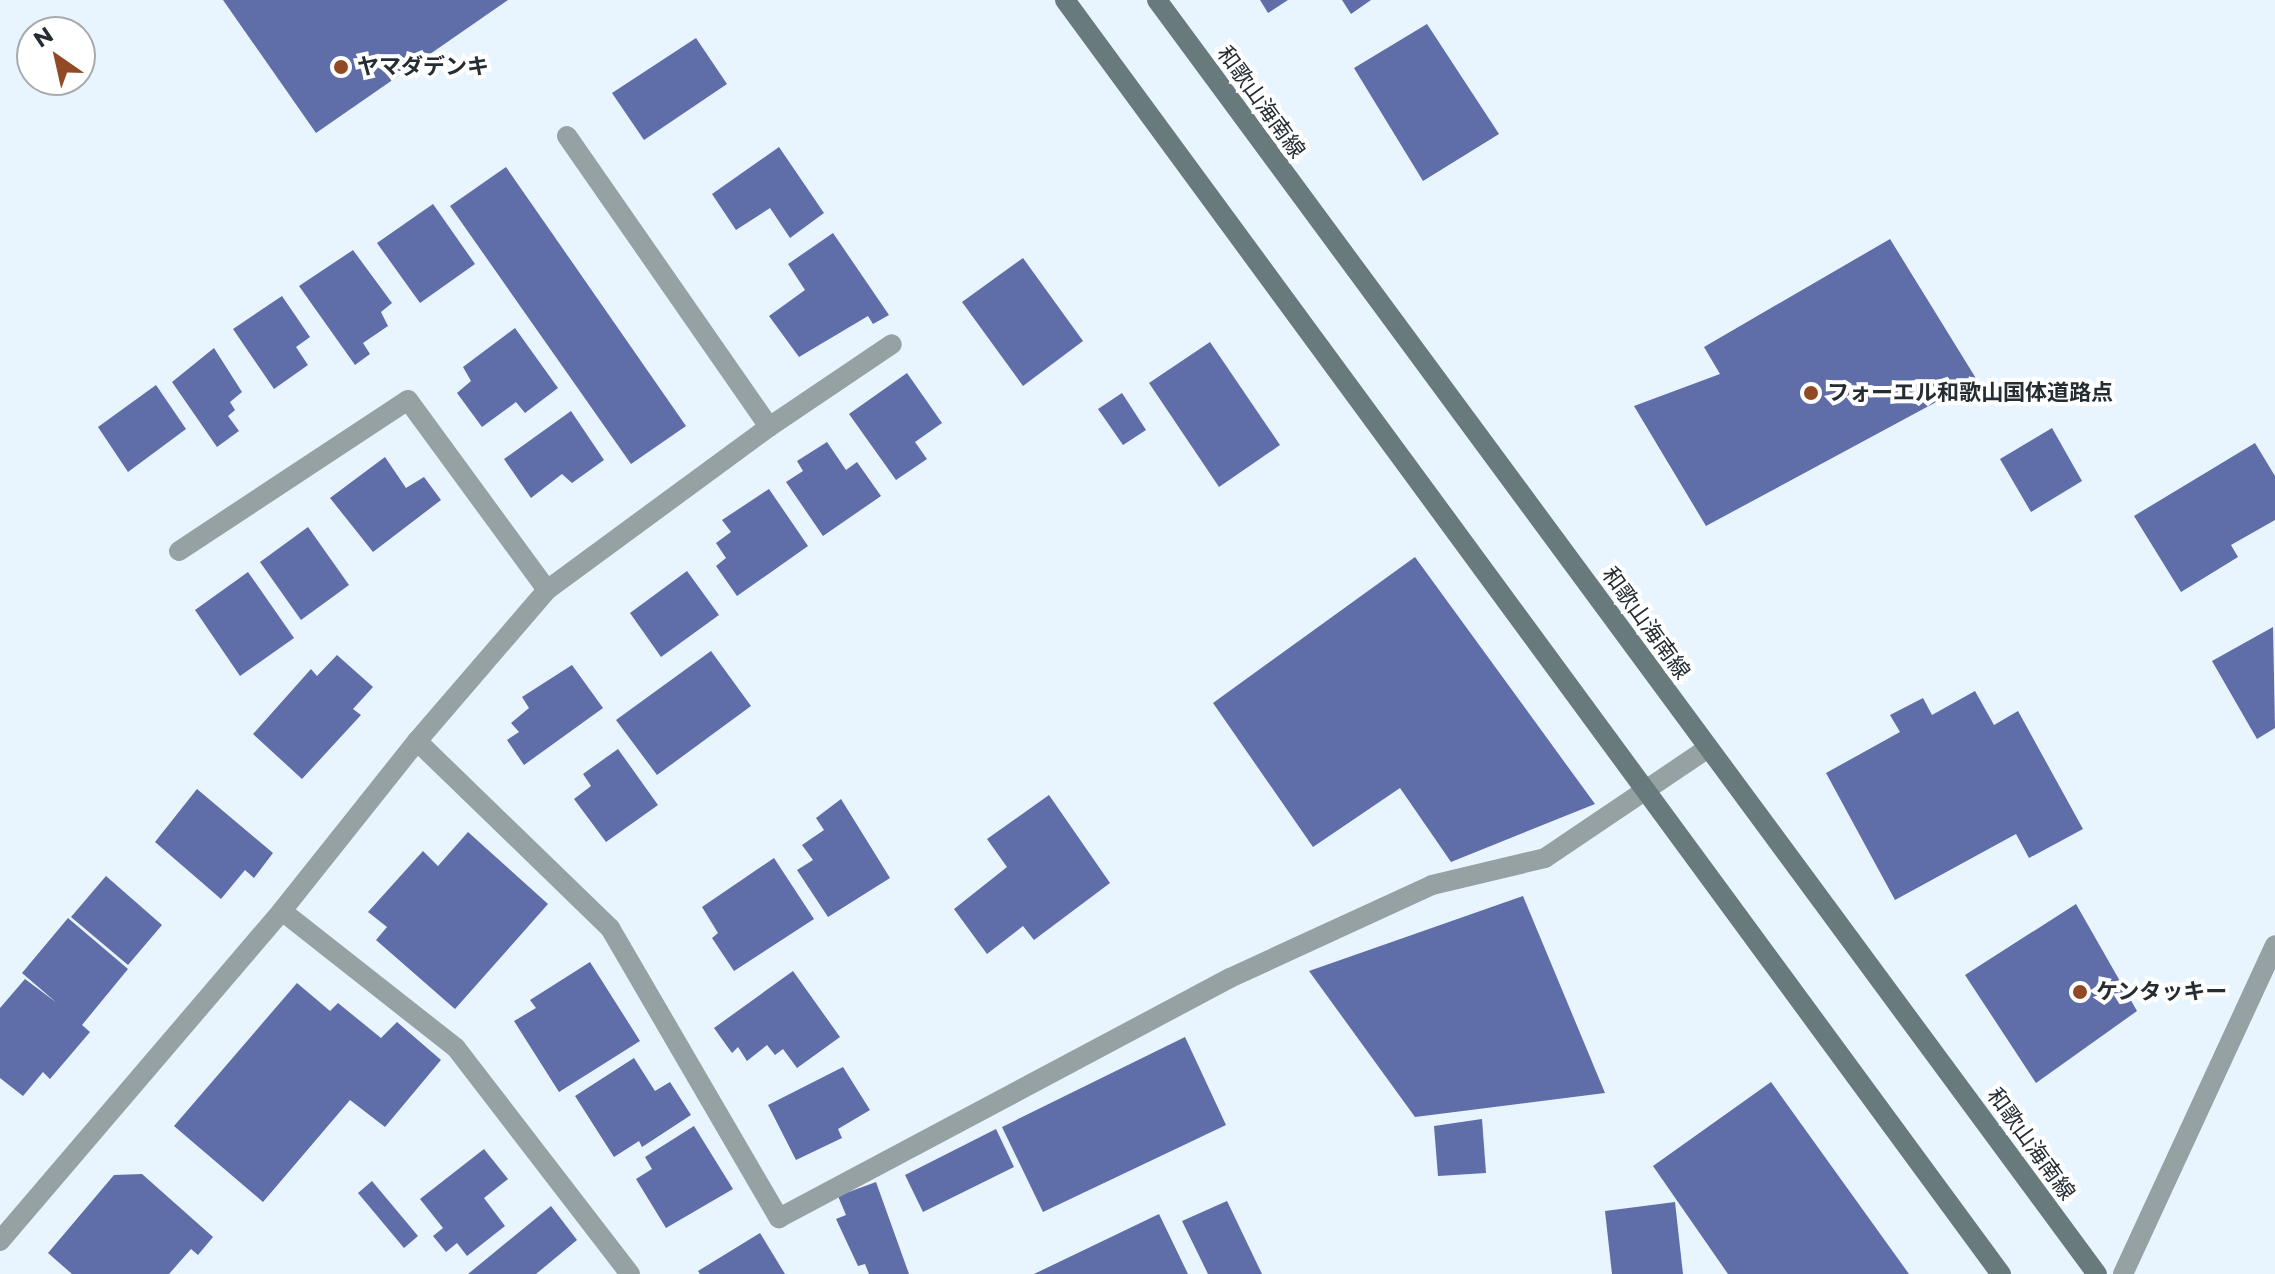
<!DOCTYPE html>
<html>
<head>
<meta charset="utf-8">
<style>
	body { margin:0 }
	#map { position:relative; width:2275px; height:1274px; overflow:hidden; background:#e8f5fe; font-family:Montserrat,"Noto Sans JP",sans-serif }
	div>[style] { position:absolute }
	[style*='--x'] { left:calc(var(--x)*1px); top:calc(var(--y)*1px); width:calc(var(--w)*1px); rotate:calc(var(--a)*1deg) }
	.building>* { inset:0; background:#5f6da8 }
	.street>* { height:20px; margin:-10px; padding:0 10px; transform-origin:10px; border-radius:10px; background:#95a1a2 }
	.secondary>* { height:20px; margin:-10px; padding:0 10px; transform-origin:10px; border-radius:10px; background:#687a7c }
	.dots>* { width:22px; height:22px; translate:-50% -50%; box-sizing:border-box; border:4px solid #fff; border-radius:50% }
	span { translate:-50% -50%; white-space:nowrap; text-align:center; line-height:1.15; -webkit-text-stroke:8px #fff; paint-order:stroke }
	.poi-label { font-size:22px; color:#252d33; font-weight:700 }
	.left { translate:0 -50%; text-align:left }
	.street-label { font-size:22px; color:#252d33 }
	.north { position:absolute; left:16px; top:16px; width:80px; height:80px; box-sizing:border-box; background:#fff; border:2px solid #a8abad; border-radius:50%; rotate:326deg; font-size:22px; font-weight:700; line-height:32px; text-align:center; color:#252d33 }
	.north::after { content:''; display:block; margin:auto; width:28px; height:36px; background:#914a25; clip-path:polygon(50% 0,100% 100%,50% 72%,0 100%) }
</style>
</head>
<body>
<div id="map">
	<div class="building">
		<div style="clip-path:polygon(223px 0,508px 0,316px 133px)"></div>
		<div style="clip-path:polygon(1260px 0,1288px 0,1268px 13px)"></div>
		<div style="clip-path:polygon(1342px 0,1371px 0,1351px 14px)"></div>
		<div style="clip-path:polygon(1427px 24px,1499px 134px,1423px 181px,1354px 68px)"></div>
		<div style="clip-path:polygon(696px 38px,727px 84px,644px 140px,612px 93px)"></div>
		<div style="clip-path:polygon(779px 147px,824px 213px,790px 238px,770px 208px,736px 230px,712px 194px)"></div>
		<div style="clip-path:polygon(506px 167px,686px 426px,631px 464px,450px 206px)"></div>
		<div style="clip-path:polygon(433px 204px,475px 264px,420px 303px,377px 243px)"></div>
		<div style="clip-path:polygon(833px 233px,889px 315px,873px 324px,868px 316px,799px 357px,769px 316px,805px 290px,788px 264px)"></div>
		<div style="clip-path:polygon(1890px 239px,1977px 380px,1706px 526px,1634px 406px,1720px 374px,1704px 347px)"></div>
		<div style="clip-path:polygon(353px 250px,392px 303px,381px 312px,388px 326px,363px 343px,370px 354px,355px 365px,299px 286px)"></div>
		<div style="clip-path:polygon(1023px 258px,1083px 341px,1023px 386px,962px 302px)"></div>
		<div style="clip-path:polygon(282px 296px,310px 337px,296px 347px,308px 365px,274px 389px,233px 329px)"></div>
		<div style="clip-path:polygon(515px 328px,558px 388px,525px 413px,516px 402px,482px 427px,457px 393px,471px 381px,463px 367px)"></div>
		<div style="clip-path:polygon(1210px 342px,1280px 445px,1219px 487px,1149px 383px)"></div>
		<div style="clip-path:polygon(214px 348px,242px 392px,230px 402px,235px 410px,228px 416px,239px 431px,217px 447px,172px 382px)"></div>
		<div style="clip-path:polygon(907px 373px,942px 423px,915px 442px,927px 459px,896px 480px,849px 414px)"></div>
		<div style="clip-path:polygon(156px 385px,186px 429px,128px 472px,98px 427px)"></div>
		<div style="clip-path:polygon(1122px 393px,1146px 430px,1123px 445px,1098px 409px)"></div>
		<div style="clip-path:polygon(571px 411px,604px 460px,572px 483px,562px 474px,531px 498px,504px 459px)"></div>
		<div style="clip-path:polygon(2052px 428px,2082px 481px,2031px 512px,2000px 459px)"></div>
		<div style="clip-path:polygon(827px 442px,846px 470px,857px 462px,881px 496px,823px 536px,786px 482px,803px 471px,797px 461px)"></div>
		<div style="clip-path:polygon(2255px 443px,2275px 476px,2275px 520px,2231px 545px,2238px 557px,2181px 592px,2134px 516px)"></div>
		<div style="clip-path:polygon(385px 457px,406px 488px,424px 477px,441px 500px,373px 552px,330px 498px)"></div>
		<div style="clip-path:polygon(769px 489px,808px 546px,737px 596px,716px 566px,726px 558px,716px 543px,731px 532px,722px 520px)"></div>
		<div style="clip-path:polygon(308px 527px,349px 585px,301px 620px,260px 562px)"></div>
		<div style="clip-path:polygon(1415px 557px,1595px 804px,1451px 862px,1400px 788px,1313px 847px,1213px 703px)"></div>
		<div style="clip-path:polygon(687px 571px,719px 615px,661px 657px,630px 613px)"></div>
		<div style="clip-path:polygon(248px 572px,294px 638px,240px 676px,195px 610px)"></div>
		<div style="clip-path:polygon(2273px 627px,2275px 728px,2257px 739px,2212px 661px)"></div>
		<div style="clip-path:polygon(711px 651px,751px 706px,657px 775px,616px 720px)"></div>
		<div style="clip-path:polygon(337px 655px,373px 687px,353px 709px,361px 715px,302px 779px,253px 734px,311px 669px,317px 676px)"></div>
		<div style="clip-path:polygon(572px 665px,603px 708px,524px 765px,507px 740px,519px 732px,511px 723px,529px 708px,522px 697px)"></div>
		<div style="clip-path:polygon(1975px 691px,1994px 725px,2018px 711px,2083px 829px,2029px 858px,2016px 834px,1895px 900px,1826px 773px,1900px 732px,1890px 715px,1923px 698px,1932px 715px)"></div>
		<div style="clip-path:polygon(618px 749px,658px 805px,606px 842px,574px 799px,591px 786px,583px 774px)"></div>
		<div style="clip-path:polygon(197px 789px,273px 853px,254px 878px,245px 870px,221px 899px,155px 842px)"></div>
		<div style="clip-path:polygon(1049px 795px,1110px 883px,1034px 940px,1023px 926px,987px 954px,954px 909px,1007px 867px,987px 839px)"></div>
		<div style="clip-path:polygon(841px 799px,890px 878px,828px 917px,797px 870px,813px 860px,802px 845px,824px 830px,816px 818px)"></div>
		<div style="clip-path:polygon(468px 832px,548px 904px,455px 1009px,376px 940px,387px 927px,368px 912px,423px 851px,438px 866px)"></div>
		<div style="clip-path:polygon(774px 858px,814px 919px,734px 971px,712px 938px,718px 933px,702px 907px)"></div>
		<div style="clip-path:polygon(106px 876px,162px 925px,128px 965px,71px 917px)"></div>
		<div style="clip-path:polygon(1523px 896px,1605px 1093px,1415px 1117px,1309px 971px)"></div>
		<div style="clip-path:polygon(2076px 904px,2137px 1011px,2036px 1083px,1965px 975px)"></div>
		<div style="clip-path:polygon(68px 918px,128px 969px,82px 1025px,90px 1032px,50px 1079px,43px 1072px,23px 1096px,0 1078px,0 1008px,25px 979px,57px 1003px,22px 973px)"></div>
		<div style="clip-path:polygon(590px 962px,640px 1041px,559px 1092px,514px 1021px,536px 1008px,530px 1000px)"></div>
		<div style="clip-path:polygon(793px 971px,840px 1037px,797px 1068px,783px 1049px,775px 1055px,767px 1045px,747px 1061px,738px 1047px,732px 1053px,714px 1028px)"></div>
		<div style="clip-path:polygon(297px 983px,330px 1011px,338px 1003px,381px 1038px,397px 1022px,441px 1060px,385px 1127px,350px 1100px,263px 1202px,174px 1126px)"></div>
		<div style="clip-path:polygon(1185px 1037px,1226px 1125px,1043px 1212px,1002px 1127px)"></div>
		<div style="clip-path:polygon(634px 1058px,655px 1091px,670px 1082px,691px 1115px,642px 1147px,639px 1141px,614px 1157px,575px 1096px)"></div>
		<div style="clip-path:polygon(843px 1067px,870px 1110px,838px 1129px,842px 1138px,796px 1160px,768px 1105px)"></div>
		<div style="clip-path:polygon(1771px 1082px,1909px 1274px,1728px 1274px,1653px 1166px)"></div>
		<div style="clip-path:polygon(1482px 1119px,1486px 1173px,1438px 1176px,1434px 1126px)"></div>
		<div style="clip-path:polygon(694px 1126px,733px 1189px,666px 1228px,636px 1179px,652px 1169px,645px 1157px)"></div>
		<div style="clip-path:polygon(996px 1129px,1014px 1167px,923px 1212px,905px 1175px)"></div>
		<div style="clip-path:polygon(484px 1149px,508px 1179px,484px 1198px,505px 1226px,467px 1256px,457px 1243px,446px 1252px,433px 1236px,443px 1228px,420px 1199px)"></div>
		<div style="clip-path:polygon(142px 1174px,213px 1237px,198px 1255px,191px 1249px,169px 1274px,72px 1274px,48px 1253px,114px 1175px)"></div>
		<div style="clip-path:polygon(372px 1181px,418px 1236px,404px 1248px,358px 1193px)"></div>
		<div style="clip-path:polygon(876px 1182px,909px 1274px,869px 1274px,865px 1264px,858px 1266px,836px 1219px,846px 1215px,838px 1196px)"></div>
		<div style="clip-path:polygon(1227px 1201px,1262px 1274px,1208px 1274px,1182px 1221px)"></div>
		<div style="clip-path:polygon(1675px 1202px,1683px 1274px,1612px 1274px,1605px 1211px)"></div>
		<div style="clip-path:polygon(551px 1206px,577px 1240px,536px 1274px,468px 1274px)"></div>
		<div style="clip-path:polygon(1159px 1214px,1188px 1274px,1034px 1274px)"></div>
		<div style="clip-path:polygon(760px 1233px,785px 1274px,700px 1274px,698px 1271px)"></div>
	</div>
	<div class="street">
		<div style="--x:567;--y:136;--w:354;--a:55.2"></div>
		<div style="--x:769;--y:427;--w:148;--a:-34"></div>
		<div style="--x:179;--y:551;--w:274;--a:-33.4"></div>
		<div style="--x:408;--y:400;--w:235;--a:53.8"></div>
		<div style="--x:547;--y:590;--w:275;--a:-36.3"></div>
		<div style="--x:547;--y:590;--w:199;--a:130.7"></div>
		<div style="--x:417;--y:741;--w:269;--a:44.1"></div>
		<div style="--x:610;--y:928;--w:336;--a:59.8"></div>
		<div style="--x:779;--y:1218;--w:511;--a:-28.02"></div>
		<div style="--x:1230;--y:978;--w:222;--a:-24.7"></div>
		<div style="--x:1432;--y:885;--w:116;--a:-13.4"></div>
		<div style="--x:1545;--y:858;--w:197;--a:-34"></div>
		<div style="--x:417;--y:741;--w:217;--a:128.5"></div>
		<div style="--x:282;--y:911;--w:221;--a:38.2"></div>
		<div style="--x:456;--y:1048;--w:285;--a:52.4"></div>
		<div style="--x:0;--y:1241;--w:434;--a:-49.5"></div>
		<div style="--x:2123;--y:1274;--w:362;--a:-65.2"></div>
	</div>
	<div class="secondary">
		<div style="--x:1065;--y:0;--w:1581;--a:53.7"></div>
		<div style="--x:1157;--y:0;--w:1583;--a:53.58"></div>
	</div>
	<div class="dots">
		<div style="left:341px;top:67px;background:#914a25"></div>
		<div style="left:1811px;top:393px;background:#914a25"></div>
		<div style="left:2080px;top:992px;background:#914a25"></div>
	</div>
	<div class="poi-label">
		<span class="left" style="left:357px;top:67px">ヤマダデンキ</span>
		<span class="left" style="left:1827px;top:393px">フォーエル和歌山国体道路点</span>
		<span class="left" style="left:2096px;top:992px">ケンタッキー</span>
	</div>
	<div class="street-label">
		<span style="left:1261px;top:102px;rotate:54deg">和歌山海南線</span>
		<span style="left:1646px;top:623px;rotate:54deg">和歌山海南線</span>
		<span style="left:2031px;top:1144px;rotate:54deg">和歌山海南線</span>
	</div>
	<div class="north">N</div>
</div>
</body>
</html>
